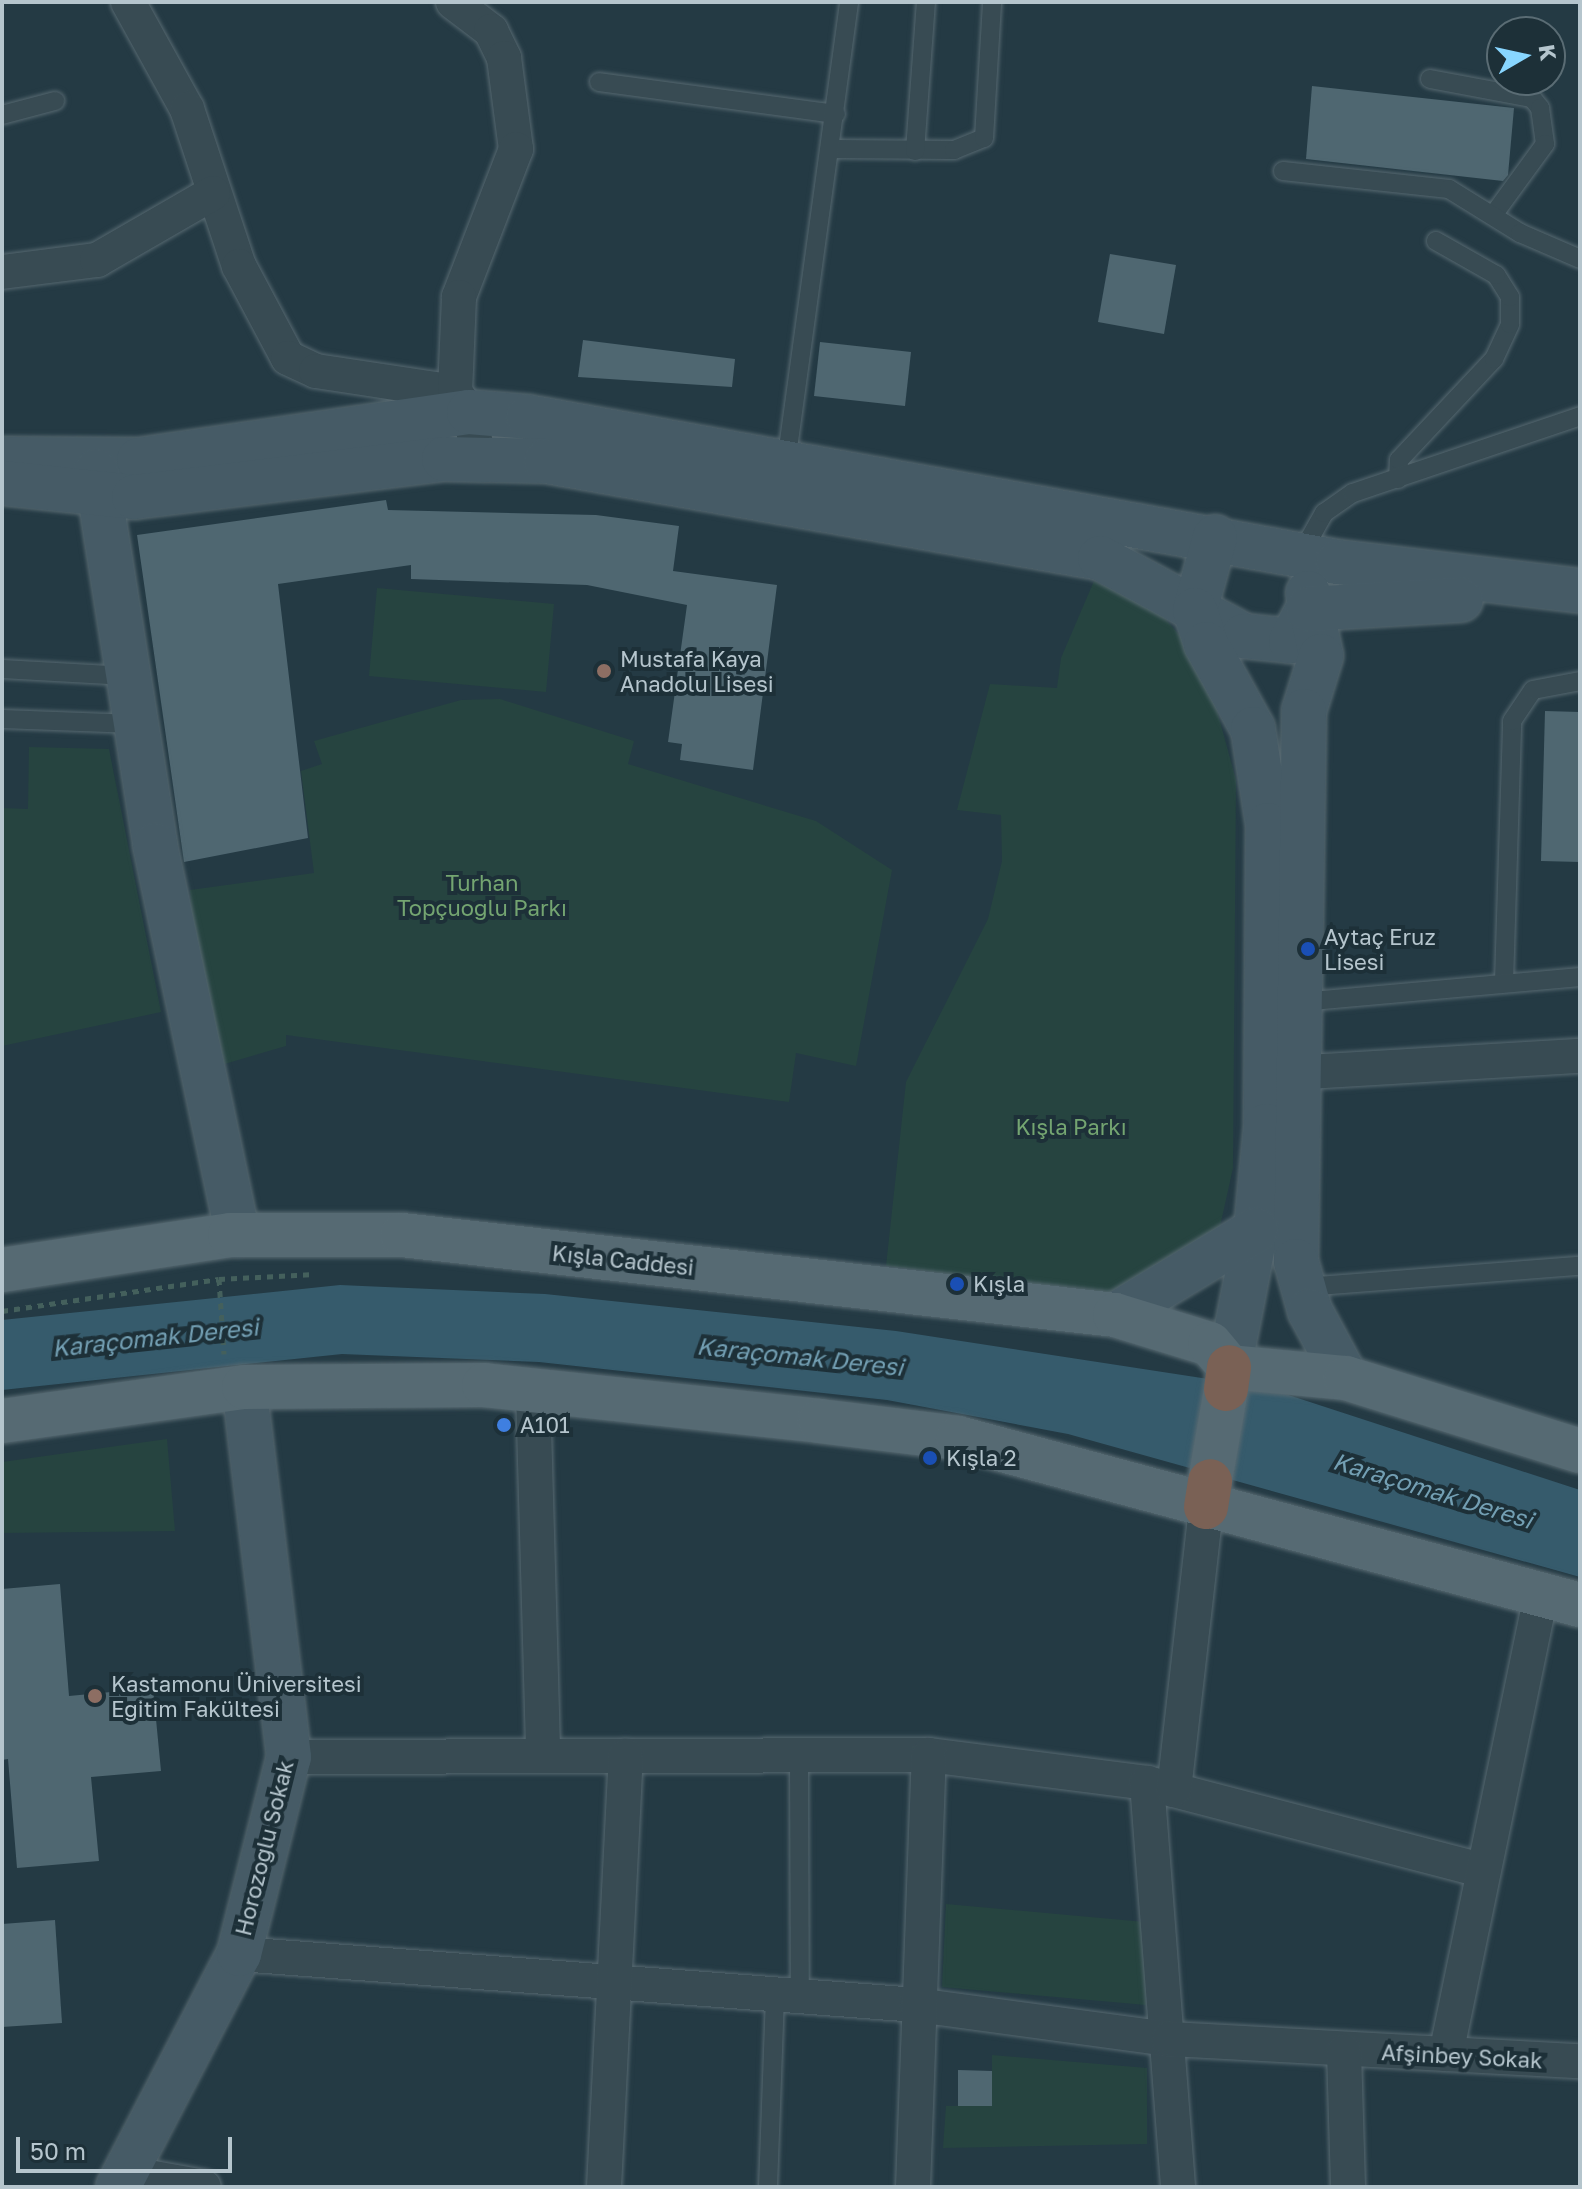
<!DOCTYPE html>
<html>
<head>
<meta charset="utf-8">
<style>
	body { margin:0 }
	#map { position:relative; width:1582px; height:2189px; overflow:hidden; background:#243a44; font-family:"Golos Text",sans-serif }
	div>[style] { position:absolute }
	[style*='--x'] { left:calc(var(--x)*1px); top:calc(var(--y)*1px); width:calc(var(--w)*1px); rotate:calc(var(--a)*1deg) }
	.green>* { inset:0; background:#264440 }
	.water>* { inset:0; background:#365b6c }
	.building>* { inset:0; background:#4f6771 }
	.path>* { height:5px; margin-top:-2.5px; transform-origin:0; background:repeating-linear-gradient(90deg,#44605c 0 6px,transparent 0 12px) }
	.roads { filter:drop-shadow(0 0 2px #566870) drop-shadow(0 0 2px #566870) }
	.lane>* { height:18px; margin:-9px; padding:0 9px; transform-origin:9px; border-radius:9px; background:#384b53 }
	.street>* { height:34px; margin:-17px; padding:0 17px; transform-origin:17px; border-radius:17px; background:#384b53 }
	.secondary>* { height:44px; margin:-22px; padding:0 22px; transform-origin:22px; border-radius:22px; background:#465b66 }
	.primary>* { height:44px; margin:-22px; padding:0 22px; transform-origin:22px; border-radius:22px; background:#566a73 }
	.highway>* { height:44px; margin:-22px; padding:0 22px; transform-origin:22px; border-radius:22px; background:#7a6155 }
	.dots>* { width:22px; height:22px; translate:-50% -50%; box-sizing:border-box; border:4px solid #1d3038; border-radius:50% }
	span { translate:-50% -50%; white-space:nowrap; text-align:center; line-height:1.15; -webkit-text-stroke:8px #1d3038; paint-order:stroke }
	.poi-label { font-size:22px; color:#b5c5cd }
	.left { translate:0 -50%; text-align:left }
	.park-label { font-size:22px; color:#74a571 }
	.street-label { font-size:22px; color:#b5c5cd }
	.water-label { font-size:24px; color:#739fb3; font-style:italic }
	.frame { position:absolute; inset:0; border:4px solid #b5c5cd; pointer-events:none }
	.north { position:absolute; left:1486px; top:16px; width:80px; height:80px; box-sizing:border-box; background:#1d3038; border:2px solid #5a6c74; border-radius:50%; rotate:81deg; font-size:22px; font-weight:700; line-height:32px; text-align:center; color:#b5c5cd }
	.north::after { content:''; display:block; margin:auto; width:28px; height:36px; background:#88d6ff; clip-path:polygon(50% 0,100% 100%,50% 72%,0 100%) }
	.scale { position:absolute; left:16px; top:2137px; width:216px; height:36px; box-sizing:border-box; border:4px solid #b5c5cd; border-top:0; padding-left:10px; font-size:24px; line-height:28px; white-space:nowrap; color:#b5c5cd; -webkit-text-stroke:6px #1d3038; paint-order:stroke }
</style>
</head>
<body>
<div id="map">
	<div class="green">
		<div style="clip-path:polygon(1094px 581px,1158px 611px,1191px 648px,1210px 685px,1236px 780px,1233px 1168px,1219px 1231px,1120px 1296px,886px 1266px,906px 1082px,988px 919px,1002px 861px,1001px 815px,957px 810px,990px 684px,1057px 688px,1061px 658px)"></div>
		<div style="clip-path:polygon(377px 588px,554px 604px,546px 692px,369px 676px)"></div>
		<div style="clip-path:polygon(500px 699px,634px 741px,628px 764px,816px 821px,892px 870px,856px 1066px,796px 1053px,789px 1102px,286px 1035px,286px 1046px,221px 1065px,195px 998px,190px 890px,314px 873px,301px 771px,322px 764px,314px 741px,461px 700px)"></div>
		<div style="clip-path:polygon(29px 747px,109px 749px,161px 1012px,2px 1046px,2px 808px,28px 809px)"></div>
		<div style="clip-path:polygon(167px 1439px,175px 1531px,2px 1533px,2px 1462px)"></div>
		<div style="clip-path:polygon(946px 1904px,1145px 1922px,1146px 2005px,942px 1987px)"></div>
		<div style="clip-path:polygon(992px 2055px,1147px 2068px,1147px 2144px,943px 2148px,946px 2106px,992px 2106px)"></div>
	</div>
	<div class="water">
		<div style="clip-path:polygon(340px 1285px,545px 1294px,896px 1331px,1267px 1388px,1580px 1490px,1580px 1577px,1068px 1434px,887px 1400px,539px 1362px,342px 1354px,2px 1390px,2px 1320px)"></div>
	</div>
	<div class="building">
		<div style="clip-path:polygon(1312px 86px,1514px 108px,1508px 175px,1503px 181px,1306px 159px)"></div>
		<div style="clip-path:polygon(1110px 254px,1176px 265px,1164px 334px,1098px 322px)"></div>
		<div style="clip-path:polygon(583px 340px,735px 359px,732px 387px,578px 377px)"></div>
		<div style="clip-path:polygon(820px 342px,911px 352px,905px 406px,814px 396px)"></div>
		<div style="clip-path:polygon(386px 500px,388px 510px,596px 515px,679px 526px,673px 571px,777px 585px,753px 770px,680px 760px,682px 744px,668px 742px,687px 605px,587px 585px,411px 579px,411px 565px,278px 584px,308px 838px,184px 862px,137px 535px)"></div>
		<div style="clip-path:polygon(1545px 711px,1580px 712px,1580px 862px,1541px 861px)"></div>
		<div style="clip-path:polygon(60px 1584px,69px 1696px,153px 1688px,161px 1771px,91px 1777px,99px 1861px,17px 1868px,8px 1759px,2px 1760px,2px 1589px)"></div>
		<div style="clip-path:polygon(55px 1920px,62px 2023px,2px 2027px,2px 1924px)"></div>
		<div style="clip-path:polygon(958px 2070px,992px 2071px,992px 2106px,958px 2106px)"></div>
	</div>
	<div class="path">
		<div style="--x:219;--y:1279;--w:75;--a:86.2"></div>
		<div style="--x:2;--y:1311;--w:219;--a:-8.4"></div>
		<div style="--x:219;--y:1279;--w:96;--a:-3"></div>
	</div>
	<div class="roads">
		<div class="lane">
			<div style="--x:1430;--y:79;--w:104;--a:10.6"></div>
			<div style="--x:1532;--y:98;--w:13;--a:51"></div>
			<div style="--x:1540;--y:108;--w:36;--a:82"></div>
			<div style="--x:1545;--y:144;--w:87;--a:126.1"></div>
			<div style="--x:599;--y:82;--w:239;--a:7.7"></div>
			<div style="--x:2;--y:115;--w:55;--a:-14.8"></div>
			<div style="--x:833;--y:149;--w:121;--a:0.5"></div>
			<div style="--x:954;--y:150;--w:32;--a:-22"></div>
			<div style="--x:984;--y:138;--w:136;--a:-86.6"></div>
			<div style="--x:915;--y:151;--w:149;--a:-85.8"></div>
			<div style="--x:1283;--y:171;--w:167;--a:6.2"></div>
			<div style="--x:1449;--y:189;--w:84;--a:31.8"></div>
			<div style="--x:1520;--y:233;--w:65;--a:23.4"></div>
			<div style="--x:786;--y:463;--w:465;--a:-82.2"></div>
			<div style="--x:1398;--y:479;--w:19;--a:-87"></div>
			<div style="--x:1399;--y:460;--w:139;--a:-46.8"></div>
			<div style="--x:1494;--y:359;--w:38;--a:-65"></div>
			<div style="--x:1510;--y:324;--w:27;--a:-90"></div>
			<div style="--x:1510;--y:297;--w:26;--a:-122"></div>
			<div style="--x:1496;--y:275;--w:69;--a:-150.5"></div>
			<div style="--x:1301;--y:554;--w:47;--a:-60.7"></div>
			<div style="--x:1324;--y:513;--w:35;--a:-35"></div>
			<div style="--x:1353;--y:493;--w:240;--a:-18.7"></div>
			<div style="--x:2;--y:669;--w:125;--a:3.2"></div>
			<div style="--x:2;--y:719;--w:133;--a:2.2"></div>
			<div style="--x:1504;--y:982;--w:261;--a:-88.2"></div>
			<div style="--x:1512;--y:721;--w:37;--a:-56"></div>
			<div style="--x:1533;--y:690;--w:48;--a:-10.8"></div>
			<div style="--x:1301;--y:1002;--w:280;--a:-5.1"></div>
			<div style="--x:1304;--y:1287;--w:277;--a:-4.4"></div>
			<div style="--x:799;--y:1756;--w:241;--a:89.8"></div>
			<div style="--x:768;--y:2187;--w:192;--a:-87.9"></div>
		</div>
		<div class="street">
			<div style="--x:128;--y:2;--w:122;--a:61.1"></div>
			<div style="--x:187;--y:109;--w:165;--a:71.7"></div>
			<div style="--x:239;--y:266;--w:104;--a:62"></div>
			<div style="--x:288;--y:358;--w:31;--a:25"></div>
			<div style="--x:316;--y:371;--w:141;--a:8.6"></div>
			<div style="--x:455;--y:392;--w:24;--a:55"></div>
			<div style="--x:469;--y:412;--w:47;--a:77.7"></div>
			<div style="--x:453;--y:2;--w:48;--a:37.3"></div>
			<div style="--x:491;--y:31;--w:30;--a:64"></div>
			<div style="--x:504;--y:58;--w:92;--a:82.5"></div>
			<div style="--x:516;--y:149;--w:159;--a:111.1"></div>
			<div style="--x:459;--y:297;--w:95;--a:92.4"></div>
			<div style="--x:2;--y:272;--w:96;--a:-7.2"></div>
			<div style="--x:97;--y:260;--w:134;--a:-30"></div>
			<div style="--x:1274;--y:1074;--w:307;--a:-3.4"></div>
			<div style="--x:533;--y:1390;--w:362;--a:88.4"></div>
			<div style="--x:289;--y:1757;--w:640;--a:-0.18"></div>
			<div style="--x:929;--y:1755;--w:220;--a:7.3"></div>
			<div style="--x:1147;--y:1783;--w:345;--a:14.6"></div>
			<div style="--x:1147;--y:1783;--w:405;--a:85.6"></div>
			<div style="--x:1174;--y:1790;--w:285;--a:-83.5"></div>
			<div style="--x:239;--y:1954;--w:680;--a:4.3"></div>
			<div style="--x:917;--y:2005;--w:254;--a:7.7"></div>
			<div style="--x:1169;--y:2039;--w:412;--a:3.1"></div>
			<div style="--x:1344;--y:2051;--w:136;--a:88.3"></div>
			<div style="--x:1446;--y:2054;--w:470;--a:-78.3"></div>
			<div style="--x:126;--y:2173;--w:79;--a:10.2"></div>
			<div style="--x:604;--y:2187;--w:432;--a:-87.1"></div>
			<div style="--x:913;--y:2187;--w:432;--a:-87.9"></div>
		</div>
		<div class="secondary">
			<div style="--x:2;--y:459;--w:137;--a:0.4"></div>
			<div style="--x:139;--y:460;--w:333;--a:-8.3"></div>
			<div style="--x:469;--y:412;--w:59;--a:4.8"></div>
			<div style="--x:528;--y:417;--w:823;--a:10.15"></div>
			<div style="--x:1338;--y:562;--w:244;--a:6.8"></div>
			<div style="--x:96;--y:471;--w:379;--a:81"></div>
			<div style="--x:155;--y:845;--w:399;--a:78"></div>
			<div style="--x:3;--y:483;--w:132;--a:6.1"></div>
			<div style="--x:134;--y:497;--w:312;--a:-7"></div>
			<div style="--x:444;--y:459;--w:102;--a:1.1"></div>
			<div style="--x:546;--y:461;--w:562;--a:9.93"></div>
			<div style="--x:1100;--y:558;--w:164;--a:28.4"></div>
			<div style="--x:1244;--y:636;--w:47;--a:6.1"></div>
			<div style="--x:1291;--y:641;--w:36;--a:-62"></div>
			<div style="--x:1215;--y:537;--w:76;--a:105.3"></div>
			<div style="--x:1195;--y:610;--w:36;--a:72"></div>
			<div style="--x:1206;--y:644;--w:97;--a:61.1"></div>
			<div style="--x:1253;--y:729;--w:97;--a:81.1"></div>
			<div style="--x:1268;--y:825;--w:301;--a:90.4"></div>
			<div style="--x:1266;--y:1126;--w:104;--a:95.5"></div>
			<div style="--x:1256;--y:1230;--w:140;--a:101.1"></div>
			<div style="--x:1308;--y:593;--w:64;--a:78.3"></div>
			<div style="--x:1321;--y:656;--w:58;--a:107.2"></div>
			<div style="--x:1304;--y:711;--w:550;--a:90.83"></div>
			<div style="--x:1296;--y:1261;--w:52;--a:74.4"></div>
			<div style="--x:1310;--y:1311;--w:76;--a:61.8"></div>
			<div style="--x:1308;--y:609;--w:153;--a:-3.4"></div>
			<div style="--x:1115;--y:1315;--w:165;--a:-31.1"></div>
			<div style="--x:118;--y:2187;--w:263;--a:-62.6"></div>
			<div style="--x:239;--y:1954;--w:203;--a:-75.8"></div>
			<div style="--x:289;--y:1757;--w:373;--a:-96.9"></div>
		</div>
		<div class="primary">
			<div style="--x:2;--y:1270;--w:231;--a:-8.7"></div>
			<div style="--x:230;--y:1235;--w:172;--a:0"></div>
			<div style="--x:402;--y:1235;--w:717;--a:6.4"></div>
			<div style="--x:1115;--y:1315;--w:99;--a:17"></div>
			<div style="--x:1210;--y:1344;--w:30;--a:50"></div>
			<div style="--x:1229;--y:1367;--w:118;--a:5.4"></div>
			<div style="--x:1346;--y:1378;--w:245;--a:17.3"></div>
			<div style="--x:2;--y:1421;--w:244;--a:-8"></div>
			<div style="--x:244;--y:1387;--w:240;--a:-0.5"></div>
			<div style="--x:484;--y:1385;--w:338;--a:6.1"></div>
			<div style="--x:820;--y:1421;--w:139;--a:7"></div>
			<div style="--x:958;--y:1438;--w:644;--a:15.03"></div>
			<div style="--x:1210;--y:1481;--w:93;--a:-80.1"></div>
		</div>
		<div class="highway">
			<div style="--x:1226;--y:1389;--w:22;--a:-82"></div>
			<div style="--x:1206;--y:1507;--w:26;--a:-81"></div>
		</div>
	</div>
	<div class="dots">
		<div style="left:604px;top:671px;background:#8d6e63"></div>
		<div style="left:1308px;top:949px;background:#1a4fb4"></div>
		<div style="left:957px;top:1284px;background:#1a4fb4"></div>
		<div style="left:504px;top:1425px;background:#3f7fe0"></div>
		<div style="left:930px;top:1458px;background:#1a4fb4"></div>
		<div style="left:95px;top:1696px;background:#8d6e63"></div>
	</div>
	<div class="poi-label">
		<span class="left" style="left:620px;top:671px">Mustafa Kaya<br>Anadolu Lisesi</span>
		<span class="left" style="left:1324px;top:949px">Aytaç Eruz<br>Lisesi</span>
		<span class="left" style="left:973px;top:1284px">Kışla</span>
		<span class="left" style="left:520px;top:1425px">A101</span>
		<span class="left" style="left:946px;top:1458px">Kışla 2</span>
		<span class="left" style="left:111px;top:1696px">Kastamonu Üniversitesi<br>Eğitim Fakültesi</span>
	</div>
	<div class="park-label">
		<span style="left:482px;top:895px">Turhan<br>Topçuoğlu Parkı</span>
		<span style="left:1071px;top:1127px">Kışla Parkı</span>
	</div>
	<div class="street-label">
		<span style="left:623px;top:1260px;rotate:6deg">Kışla Caddesi</span>
		<span style="left:264px;top:1848px;rotate:-76deg">Horozoğlu Sokak</span>
		<span style="left:1462px;top:2056px;rotate:3deg">Afşinbey Sokak</span>
	</div>
	<div class="water-label">
		<span style="left:155px;top:1337px;rotate:-6deg">Karaçomak Deresi</span>
		<span style="left:800px;top:1356px;rotate:6deg">Karaçomak Deresi</span>
		<span style="left:1433px;top:1490px;rotate:17deg">Karaçomak Deresi</span>
	</div>
	<div class="frame"></div>
	<div class="north">K</div>
	<div class="scale">50 m</div>
</div>
</body>
</html>
